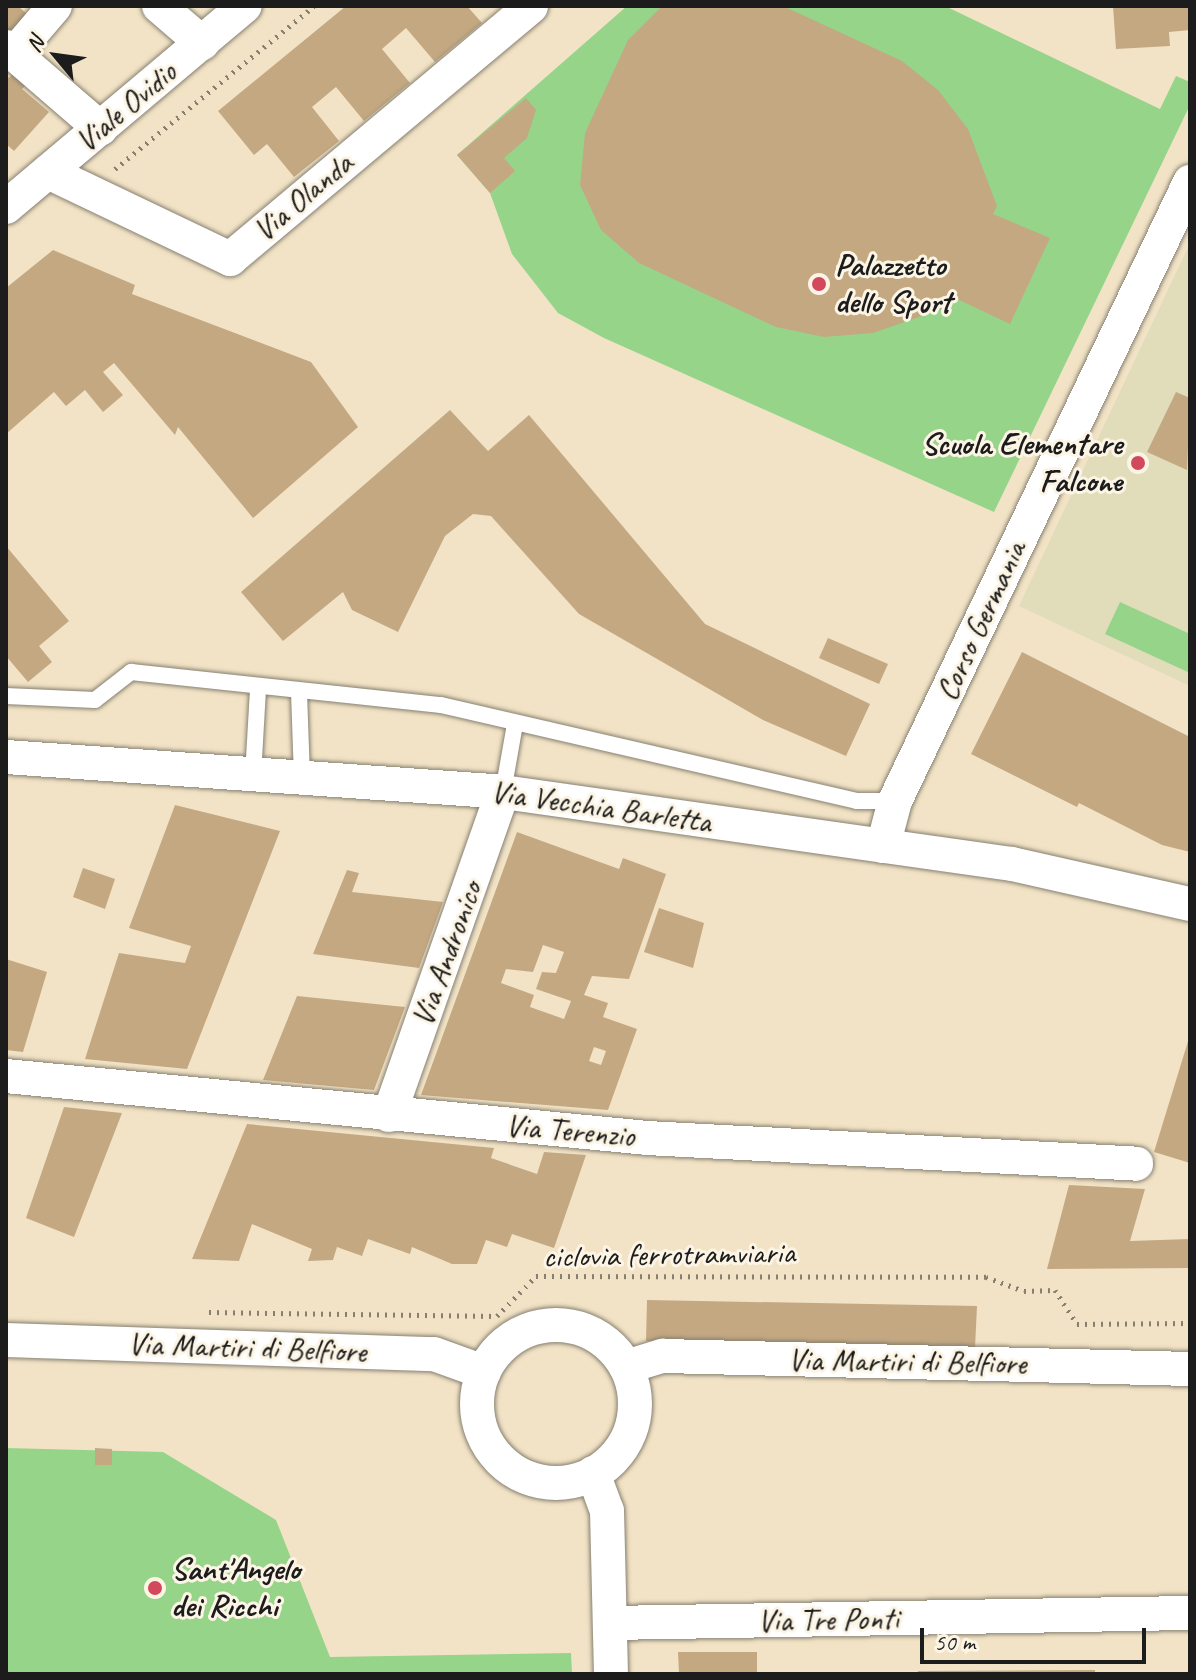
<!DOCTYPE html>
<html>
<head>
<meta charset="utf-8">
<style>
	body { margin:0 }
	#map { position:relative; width:1196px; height:1680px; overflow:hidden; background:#f2e3c6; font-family:Caveat,sans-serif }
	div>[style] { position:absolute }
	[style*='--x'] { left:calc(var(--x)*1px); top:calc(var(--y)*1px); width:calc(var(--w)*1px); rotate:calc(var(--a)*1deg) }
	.built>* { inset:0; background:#e1dcba }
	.green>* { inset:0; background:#96d48a }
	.building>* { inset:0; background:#c4a882 }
	.path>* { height:5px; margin-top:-2.5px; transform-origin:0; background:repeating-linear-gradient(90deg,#878071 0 2px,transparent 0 8px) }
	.roads { filter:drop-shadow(0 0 2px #878071) drop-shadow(0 0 2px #878071) }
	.service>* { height:16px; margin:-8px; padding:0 8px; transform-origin:8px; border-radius:8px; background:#fff }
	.minor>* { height:34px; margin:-17px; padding:0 17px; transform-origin:17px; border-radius:17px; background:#fff }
	.minor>.ring { margin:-17px; padding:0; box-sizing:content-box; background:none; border:34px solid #fff; border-radius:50% }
	.dots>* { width:22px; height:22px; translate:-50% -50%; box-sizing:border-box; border:4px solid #fcf5e5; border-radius:50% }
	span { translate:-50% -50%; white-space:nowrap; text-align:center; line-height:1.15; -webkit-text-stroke:6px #fcf5e5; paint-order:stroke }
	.street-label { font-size:32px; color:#1c1c1c }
	.poi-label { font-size:32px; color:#1c1c1c; font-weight:700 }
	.left { translate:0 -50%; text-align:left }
	.right { translate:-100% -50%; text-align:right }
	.frame { position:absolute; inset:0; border:8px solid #1c1c1c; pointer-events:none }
	.north { position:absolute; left:16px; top:16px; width:80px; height:80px; -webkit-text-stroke:6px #fcf5e5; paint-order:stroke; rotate:299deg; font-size:22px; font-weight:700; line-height:32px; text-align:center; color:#1c1c1c }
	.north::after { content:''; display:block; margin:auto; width:28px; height:36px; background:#1c1c1c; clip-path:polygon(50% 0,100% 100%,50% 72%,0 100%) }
	.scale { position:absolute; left:920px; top:1628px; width:226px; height:36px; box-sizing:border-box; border:4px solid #1c1c1c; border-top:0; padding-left:10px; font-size:24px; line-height:28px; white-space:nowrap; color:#1c1c1c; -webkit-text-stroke:6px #fcf5e5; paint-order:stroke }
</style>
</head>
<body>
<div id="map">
	<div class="built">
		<div style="clip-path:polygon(1190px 243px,1190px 686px,1019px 606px)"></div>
	</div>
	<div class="green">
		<div style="clip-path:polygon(627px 6px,945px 6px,1160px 109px,1176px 76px,1190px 82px,1190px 105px,994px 512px,604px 338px,558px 313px,512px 254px,490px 193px,457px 155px)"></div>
		<div style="clip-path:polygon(1120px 602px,1190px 634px,1190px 673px,1105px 634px)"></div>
		<div style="clip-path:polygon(6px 1448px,163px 1452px,276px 1520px,330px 1657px,571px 1653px,572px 1674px,6px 1674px)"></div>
	</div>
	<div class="building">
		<div style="clip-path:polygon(6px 6px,18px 6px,27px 14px,6px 39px)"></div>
		<div style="clip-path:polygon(346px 6px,467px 6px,482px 23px,435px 62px,406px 28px,382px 49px,410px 83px,364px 121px,336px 87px,312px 107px,339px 141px,294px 177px,267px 144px,254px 155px,218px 111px)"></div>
		<div style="clip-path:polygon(662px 6px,783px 6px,902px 61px,938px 90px,968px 129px,997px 206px,993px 214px,1050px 238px,1010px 324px,955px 298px,951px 306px,873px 333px,824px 337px,776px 327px,639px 263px,601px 230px,580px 185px,585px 133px,628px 40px)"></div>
		<div style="clip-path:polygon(1113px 6px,1189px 6px,1190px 30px,1169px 32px,1170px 46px,1116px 49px)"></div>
		<div style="clip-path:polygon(15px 71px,28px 83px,22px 89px,49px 112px,14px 151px,6px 144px,6px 75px,9px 78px)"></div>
		<div style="clip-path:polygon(526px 98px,536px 110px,527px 138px,504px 158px,515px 171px,490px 193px,457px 155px)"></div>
		<div style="clip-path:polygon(53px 250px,135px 285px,132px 294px,311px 362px,358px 427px,253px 518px,178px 427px,175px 435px,114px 363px,103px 372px,123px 395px,103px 412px,85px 390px,66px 406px,54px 392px,6px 434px,6px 288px)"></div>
		<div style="clip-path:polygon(1176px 392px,1190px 398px,1187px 470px,1147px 452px)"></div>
		<div style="clip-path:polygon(450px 410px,488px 451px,529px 415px,705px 624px,870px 704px,846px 756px,763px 720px,579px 614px,491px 516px,473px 514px,445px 536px,398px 632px,352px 610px,343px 592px,283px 641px,241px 592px)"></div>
		<div style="clip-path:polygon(6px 546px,69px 621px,39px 646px,52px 662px,28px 682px,6px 656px)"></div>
		<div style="clip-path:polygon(828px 638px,888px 664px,879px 684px,819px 658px)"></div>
		<div style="clip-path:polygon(1022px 652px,1190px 737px,1190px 852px,1162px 845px,1079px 803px,1077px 807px,971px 754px)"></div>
		<div style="clip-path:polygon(175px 805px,280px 831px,187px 1069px,85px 1059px,119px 953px,185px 963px,191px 946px,129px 928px)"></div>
		<div style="clip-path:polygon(evenodd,517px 832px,619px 869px,623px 858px,666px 874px,629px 979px,592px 976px,584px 995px,608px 1003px,603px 1017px,637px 1029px,608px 1110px,421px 1095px,517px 832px,543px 945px,564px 952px,556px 973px,542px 972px,536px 989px,571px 1001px,564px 1019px,530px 1007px,534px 995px,501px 983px,506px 969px,533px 972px,543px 945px,517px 832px,594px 1047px,606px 1051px,601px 1065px,589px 1061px,594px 1047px)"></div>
		<div style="clip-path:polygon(83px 868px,115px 879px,105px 909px,73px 897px)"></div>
		<div style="clip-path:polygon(347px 870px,359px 873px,352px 892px,443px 902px,419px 968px,313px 954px)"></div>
		<div style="clip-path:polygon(659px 908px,704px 923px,693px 968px,644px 952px)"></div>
		<div style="clip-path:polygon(6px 959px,47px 972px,23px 1052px,6px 1050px)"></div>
		<div style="clip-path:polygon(297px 996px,405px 1007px,374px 1090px,263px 1080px)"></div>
		<div style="clip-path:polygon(1189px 1038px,1190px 1038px,1190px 1163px,1154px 1152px)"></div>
		<div style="clip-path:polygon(64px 1107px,122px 1113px,74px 1237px,26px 1218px)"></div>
		<div style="clip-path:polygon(247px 1124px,494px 1148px,491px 1158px,537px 1174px,544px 1152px,586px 1155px,554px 1248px,512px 1234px,507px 1247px,486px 1240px,477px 1264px,452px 1264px,412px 1247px,410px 1254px,368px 1239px,362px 1256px,337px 1247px,333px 1260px,308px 1261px,312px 1249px,252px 1224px,239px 1261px,192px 1259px)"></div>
		<div style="clip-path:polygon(1069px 1185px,1145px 1189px,1130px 1241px,1190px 1239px,1190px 1268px,1047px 1269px)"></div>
		<div style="clip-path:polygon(647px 1300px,977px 1306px,975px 1348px,646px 1341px)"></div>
		<div style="clip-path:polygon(95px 1448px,112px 1449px,112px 1465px,95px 1465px)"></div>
		<div style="clip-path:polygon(678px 1652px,757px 1652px,757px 1674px,679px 1674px)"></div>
		<div style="clip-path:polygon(1095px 1670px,1095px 1674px,918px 1674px,918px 1671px)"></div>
	</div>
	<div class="path">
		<div style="--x:115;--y:169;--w:257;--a:-39.3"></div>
		<div style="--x:209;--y:1312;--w:288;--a:0.8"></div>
		<div style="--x:497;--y:1316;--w:56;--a:-45.7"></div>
		<div style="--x:536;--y:1276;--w:450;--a:0.1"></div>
		<div style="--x:986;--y:1277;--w:40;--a:20.2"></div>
		<div style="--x:1024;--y:1291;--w:31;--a:-2"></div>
		<div style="--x:1055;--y:1290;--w:40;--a:57.1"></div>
		<div style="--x:1077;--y:1324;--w:113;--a:-0.5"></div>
	</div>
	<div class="roads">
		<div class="service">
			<div style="--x:299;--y:692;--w:86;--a:88"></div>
			<div style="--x:6;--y:696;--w:89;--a:2.6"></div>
			<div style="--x:95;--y:700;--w:46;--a:-37.9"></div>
			<div style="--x:131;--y:672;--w:312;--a:6.1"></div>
			<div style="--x:441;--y:705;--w:427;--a:13"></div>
			<div style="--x:857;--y:801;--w:38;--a:0"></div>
			<div style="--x:253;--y:776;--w:86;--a:-86.7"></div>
			<div style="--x:503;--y:792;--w:69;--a:-80"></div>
		</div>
		<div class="minor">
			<div style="--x:159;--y:6;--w:57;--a:40.7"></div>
			<div style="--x:6;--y:47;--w:125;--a:40.8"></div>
			<div style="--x:14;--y:54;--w:63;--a:-49.5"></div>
			<div style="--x:48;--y:172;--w:202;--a:25.5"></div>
			<div style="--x:230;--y:259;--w:393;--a:-40"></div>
			<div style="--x:6;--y:207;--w:312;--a:-40.1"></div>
			<div style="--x:6;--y:757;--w:498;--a:4"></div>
			<div style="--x:503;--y:792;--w:514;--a:8.05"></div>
			<div style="--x:1012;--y:864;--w:182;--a:12.7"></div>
			<div style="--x:883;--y:846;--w:47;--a:-75.1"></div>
			<div style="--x:895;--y:801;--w:686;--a:-64.52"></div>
			<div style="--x:6;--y:1076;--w:644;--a:5.52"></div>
			<div style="--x:647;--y:1138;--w:490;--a:3"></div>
			<div style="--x:389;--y:1115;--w:343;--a:-70.6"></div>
			<div class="ring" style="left:477px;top:1325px;width:124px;height:124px"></div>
			<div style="--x:6;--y:1340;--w:428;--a:1.9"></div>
			<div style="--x:434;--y:1354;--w:53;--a:19.8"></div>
			<div style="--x:626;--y:1367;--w:39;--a:-17"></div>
			<div style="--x:663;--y:1356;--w:527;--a:1.41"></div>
			<div style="--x:593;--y:1473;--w:40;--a:69.8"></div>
			<div style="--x:607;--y:1511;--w:163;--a:88.6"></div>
			<div style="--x:610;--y:1623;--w:580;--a:-0.99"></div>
		</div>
	</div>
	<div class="dots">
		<div style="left:819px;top:284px;background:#d1495b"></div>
		<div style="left:1138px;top:463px;background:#d1495b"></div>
		<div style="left:155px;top:1588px;background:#d1495b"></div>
	</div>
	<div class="street-label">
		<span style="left:126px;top:107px;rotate:-40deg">Viale Ovidio</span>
		<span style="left:303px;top:197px;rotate:-40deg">Via Olanda</span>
		<span style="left:981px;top:621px;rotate:-65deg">Corso Germania</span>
		<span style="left:601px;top:807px;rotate:8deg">Via Vecchia Barletta</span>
		<span style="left:447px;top:954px;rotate:-70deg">Via Andronico</span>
		<span style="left:570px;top:1131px;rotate:5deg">Via Terenzio</span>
		<span style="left:669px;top:1255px;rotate:-1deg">ciclovia ferrotramviaria</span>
		<span style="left:247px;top:1348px;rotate:2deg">Via Martiri di Belfiore</span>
		<span style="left:907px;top:1362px;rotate:1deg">Via Martiri di Belfiore</span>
		<span style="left:828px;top:1620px;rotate:-1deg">Via Tre Ponti</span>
	</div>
	<div class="poi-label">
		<span class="left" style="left:835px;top:284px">Palazzetto<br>dello Sport</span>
		<span class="right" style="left:1122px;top:463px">Scuola Elementare<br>Falcone</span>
		<span class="left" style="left:171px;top:1588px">Sant'Angelo<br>dei Ricchi</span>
	</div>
	<div class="frame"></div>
	<div class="north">N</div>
	<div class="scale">50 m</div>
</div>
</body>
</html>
